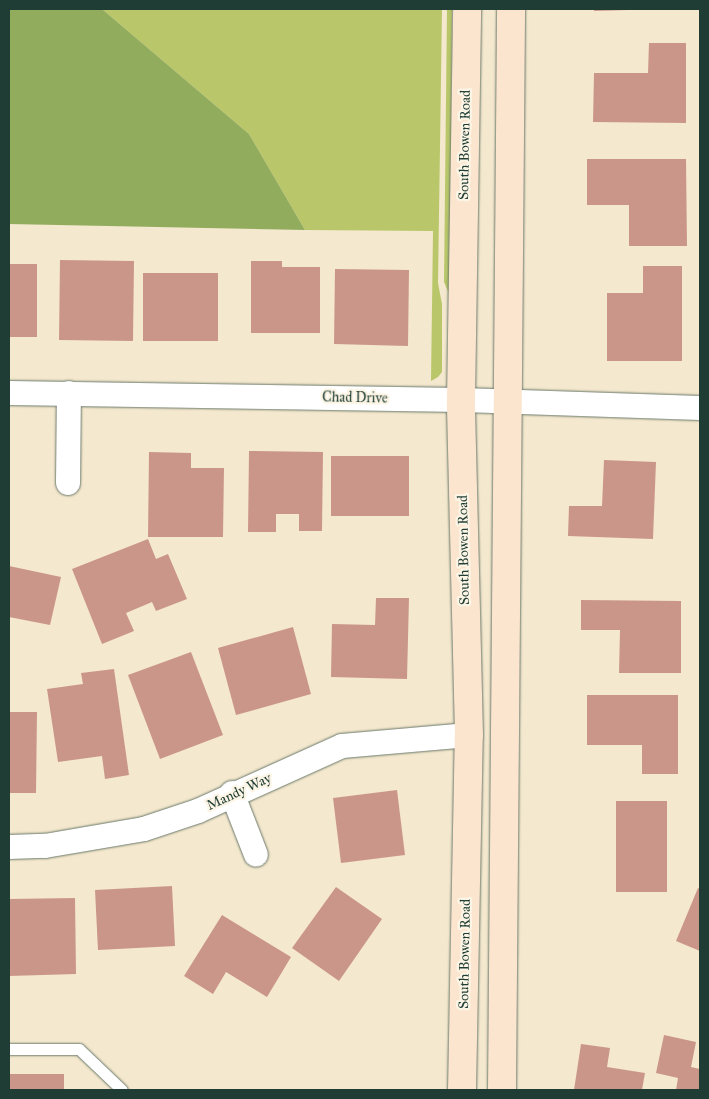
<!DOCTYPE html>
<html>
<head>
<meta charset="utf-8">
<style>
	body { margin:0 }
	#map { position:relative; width:709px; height:1099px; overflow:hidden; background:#f4e8ce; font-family:"IM FELL Great Primer",serif }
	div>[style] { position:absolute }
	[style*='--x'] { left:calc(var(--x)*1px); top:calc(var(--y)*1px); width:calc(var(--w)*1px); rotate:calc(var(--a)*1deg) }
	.green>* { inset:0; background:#b9c76a }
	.forest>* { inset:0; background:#92ac5e }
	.building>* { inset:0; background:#cb968a }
	.roads { filter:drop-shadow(0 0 1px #6a796a) drop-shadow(0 0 1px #6a796a) }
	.lane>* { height:11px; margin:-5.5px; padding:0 5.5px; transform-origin:5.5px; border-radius:5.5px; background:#fff }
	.street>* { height:24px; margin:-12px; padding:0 12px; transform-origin:12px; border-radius:12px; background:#fff }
	.secondary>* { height:28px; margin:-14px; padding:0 14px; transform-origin:14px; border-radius:14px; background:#fce5cf }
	span { translate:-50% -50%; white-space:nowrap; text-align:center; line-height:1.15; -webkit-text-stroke:4.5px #fcf5e5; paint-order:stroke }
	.street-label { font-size:14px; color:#1f3d34 }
	.frame { position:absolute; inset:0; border:10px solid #1f3d34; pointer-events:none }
</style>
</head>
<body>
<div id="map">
	<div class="green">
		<div style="clip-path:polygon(102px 9px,442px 9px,438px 283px,442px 304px,442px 372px,438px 377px,431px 381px,433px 231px,305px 230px,249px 134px)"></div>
		<div style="clip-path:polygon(447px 9px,452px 9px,450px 296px,444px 282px)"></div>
	</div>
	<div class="forest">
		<div style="clip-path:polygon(9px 9px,102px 9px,249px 134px,305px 230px,9px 224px)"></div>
	</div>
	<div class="building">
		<div style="clip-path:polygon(594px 9px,629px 9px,629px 10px,594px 11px)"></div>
		<div style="clip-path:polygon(649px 43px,686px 43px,686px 123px,593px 122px,594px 73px,648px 73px)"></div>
		<div style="clip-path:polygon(587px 159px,686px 159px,687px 246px,629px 246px,629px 205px,587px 205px)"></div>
		<div style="clip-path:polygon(60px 260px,134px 261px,133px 341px,59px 340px)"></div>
		<div style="clip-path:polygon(251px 261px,282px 261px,282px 267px,320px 267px,320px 333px,251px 333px)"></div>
		<div style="clip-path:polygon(9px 264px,37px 264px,37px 337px,9px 337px)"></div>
		<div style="clip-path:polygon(643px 266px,682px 266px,682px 361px,607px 361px,607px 293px,643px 293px)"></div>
		<div style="clip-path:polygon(335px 269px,409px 270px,408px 346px,334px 344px)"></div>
		<div style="clip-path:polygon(143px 273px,218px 273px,218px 341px,143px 341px)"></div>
		<div style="clip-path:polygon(249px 451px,323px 452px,322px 531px,299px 531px,299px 514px,276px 514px,276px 532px,248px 532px)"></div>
		<div style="clip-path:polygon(149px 452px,191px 453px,191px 468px,224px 468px,223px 537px,148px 537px)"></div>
		<div style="clip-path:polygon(331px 456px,409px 456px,409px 516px,331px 516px)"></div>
		<div style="clip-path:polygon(604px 460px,656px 462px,653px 539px,568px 536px,569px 506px,602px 506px)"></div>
		<div style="clip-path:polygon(148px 539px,156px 559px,168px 554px,187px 599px,156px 611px,152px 602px,126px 613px,134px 631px,102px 644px,72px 569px)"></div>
		<div style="clip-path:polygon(9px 566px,61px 577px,50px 625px,9px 617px)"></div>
		<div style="clip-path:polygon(376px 598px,409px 598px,407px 679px,331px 677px,332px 624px,375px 625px)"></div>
		<div style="clip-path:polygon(581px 600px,681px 601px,681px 673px,619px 673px,620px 630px,581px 630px)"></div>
		<div style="clip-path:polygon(293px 627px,311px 694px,236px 715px,218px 648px)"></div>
		<div style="clip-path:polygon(191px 652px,223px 735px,160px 759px,128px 675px)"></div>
		<div style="clip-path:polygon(114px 669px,129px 775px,105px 779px,102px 756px,58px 762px,47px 689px,83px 684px,81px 673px)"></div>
		<div style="clip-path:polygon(587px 695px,678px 695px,678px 774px,642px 774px,642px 745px,587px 745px)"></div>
		<div style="clip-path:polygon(9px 712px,37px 712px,36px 793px,9px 793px)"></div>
		<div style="clip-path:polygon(397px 790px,405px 855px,341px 863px,333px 798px)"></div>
		<div style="clip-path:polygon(616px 801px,667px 801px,667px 892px,616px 892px)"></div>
		<div style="clip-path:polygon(172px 886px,175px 946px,98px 950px,95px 890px)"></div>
		<div style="clip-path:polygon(336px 887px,382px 919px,339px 981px,292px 948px)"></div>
		<div style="clip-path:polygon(698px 888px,700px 889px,700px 951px,676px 941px)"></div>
		<div style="clip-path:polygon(75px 898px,76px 974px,9px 976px,9px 899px)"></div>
		<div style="clip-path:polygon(222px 915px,291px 957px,267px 997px,226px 972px,213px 994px,184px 976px)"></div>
		<div style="clip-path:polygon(664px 1035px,696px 1042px,691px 1067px,700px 1069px,700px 1090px,676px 1090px,678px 1078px,656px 1073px)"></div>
		<div style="clip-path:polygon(581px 1044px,610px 1048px,607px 1067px,645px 1073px,642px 1090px,574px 1090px)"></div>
		<div style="clip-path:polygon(9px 1074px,64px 1074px,64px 1090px,9px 1090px)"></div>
	</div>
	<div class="roads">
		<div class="lane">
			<div style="--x:9;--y:1049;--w:70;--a:0"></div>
			<div style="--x:79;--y:1049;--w:59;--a:43.6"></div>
		</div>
		<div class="street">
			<div style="--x:9;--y:393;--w:452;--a:0.9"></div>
			<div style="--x:461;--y:400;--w:239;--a:1.9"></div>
			<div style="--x:68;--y:483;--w:90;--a:-89.4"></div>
			<div style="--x:232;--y:793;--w:66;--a:68.8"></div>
			<div style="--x:9;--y:847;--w:36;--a:-2"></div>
			<div style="--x:45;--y:846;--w:100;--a:-9.7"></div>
			<div style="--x:144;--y:829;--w:57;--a:-18.4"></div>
			<div style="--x:198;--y:811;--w:158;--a:-24.3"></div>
			<div style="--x:342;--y:746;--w:127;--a:-5"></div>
		</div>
		<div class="secondary">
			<div style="--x:462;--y:1090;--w:355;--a:-88.9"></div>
			<div style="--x:469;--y:735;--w:335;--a:-91.4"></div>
			<div style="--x:461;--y:400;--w:391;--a:-89.1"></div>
			<div style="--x:502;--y:1090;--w:1081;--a:-89.52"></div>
		</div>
	</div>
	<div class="street-label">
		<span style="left:465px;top:145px;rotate:-89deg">South Bowen Road</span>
		<span style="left:355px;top:398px;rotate:1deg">Chad Drive</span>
		<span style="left:464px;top:550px;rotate:-91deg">South Bowen Road</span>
		<span style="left:239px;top:792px;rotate:-25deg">Mandy Way</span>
		<span style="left:465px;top:954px;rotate:-89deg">South Bowen Road</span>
	</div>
	<div class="frame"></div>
</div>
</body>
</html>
